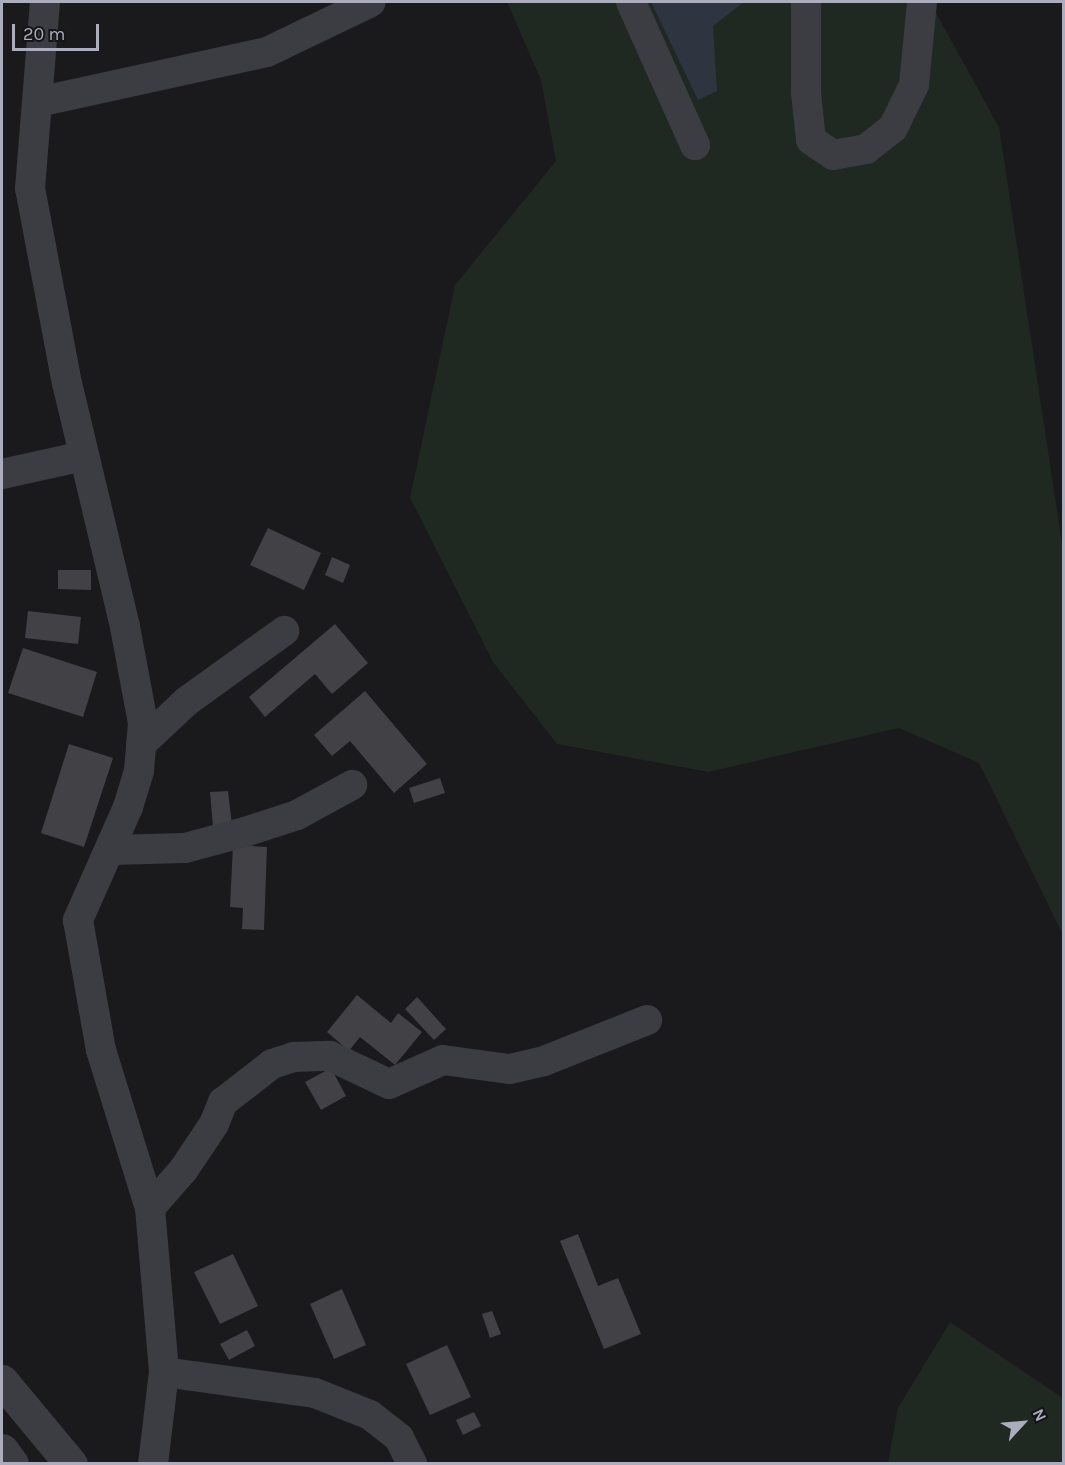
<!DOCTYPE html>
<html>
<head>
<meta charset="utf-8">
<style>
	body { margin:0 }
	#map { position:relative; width:1065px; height:1465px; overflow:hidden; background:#1a191c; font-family:Karla,sans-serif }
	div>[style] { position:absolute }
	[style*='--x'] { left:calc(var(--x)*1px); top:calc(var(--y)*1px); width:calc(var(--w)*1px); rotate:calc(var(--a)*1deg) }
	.green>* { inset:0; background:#1f2821 }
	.water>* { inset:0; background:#2e3541 }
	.building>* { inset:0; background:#414146 }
	.minor>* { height:30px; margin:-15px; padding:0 15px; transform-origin:15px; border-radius:15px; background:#3c3c43 }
	.tertiary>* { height:33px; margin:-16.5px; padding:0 16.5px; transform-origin:16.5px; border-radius:16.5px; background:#3c3c43 }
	span { translate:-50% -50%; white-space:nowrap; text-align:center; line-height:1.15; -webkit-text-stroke:4.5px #151417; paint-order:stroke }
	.frame { position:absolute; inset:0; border:3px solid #abadbc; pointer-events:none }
	.north { position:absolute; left:993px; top:1393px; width:60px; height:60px; -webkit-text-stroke:4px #151417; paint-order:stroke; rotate:64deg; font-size:16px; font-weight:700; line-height:24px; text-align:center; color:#abadbc }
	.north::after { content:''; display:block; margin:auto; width:21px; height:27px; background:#abadbc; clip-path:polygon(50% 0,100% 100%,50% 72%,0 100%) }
	.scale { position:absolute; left:12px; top:24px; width:87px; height:27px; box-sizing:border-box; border:3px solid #abadbc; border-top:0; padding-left:8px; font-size:18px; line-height:21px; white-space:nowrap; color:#abadbc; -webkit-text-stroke:4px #151417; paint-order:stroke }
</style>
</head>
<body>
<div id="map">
	<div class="green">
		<div style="clip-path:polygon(507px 2px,930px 2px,999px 127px,1063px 550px,1063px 935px,979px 763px,899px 728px,708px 772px,557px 744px,493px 662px,410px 498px,455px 285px,556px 161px,541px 80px)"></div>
		<div style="clip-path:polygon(950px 1322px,1063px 1398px,1063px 1463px,888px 1463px,898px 1408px)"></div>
	</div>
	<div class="water">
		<div style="clip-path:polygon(651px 2px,744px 2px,713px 26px,717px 91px,698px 100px)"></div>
	</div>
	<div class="building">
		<div style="clip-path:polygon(268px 528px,321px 553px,304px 590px,250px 565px)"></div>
		<div style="clip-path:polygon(332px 557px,350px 565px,343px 583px,325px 575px)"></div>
		<div style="clip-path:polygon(58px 570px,91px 570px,91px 590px,58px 589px)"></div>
		<div style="clip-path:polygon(28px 611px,81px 617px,78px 644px,25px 638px)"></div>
		<div style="clip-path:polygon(335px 624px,368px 663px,332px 694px,315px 674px,265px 717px,249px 697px)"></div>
		<div style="clip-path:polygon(23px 648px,97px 672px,83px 717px,8px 693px)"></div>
		<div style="clip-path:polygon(365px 691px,427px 764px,394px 793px,350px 741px,332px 756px,314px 735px)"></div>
		<div style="clip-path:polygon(69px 744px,113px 758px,84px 847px,41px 833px)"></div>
		<div style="clip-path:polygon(440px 778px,445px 793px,414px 803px,409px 788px)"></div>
		<div style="clip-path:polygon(228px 791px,232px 825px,213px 827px,210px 792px)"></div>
		<div style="clip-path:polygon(233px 845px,267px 847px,264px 930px,242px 929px,243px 908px,230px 907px)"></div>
		<div style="clip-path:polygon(357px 995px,391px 1023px,398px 1013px,422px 1032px,395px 1065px,360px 1037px,349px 1051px,327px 1032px)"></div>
		<div style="clip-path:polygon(417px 997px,446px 1029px,434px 1040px,405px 1009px)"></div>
		<div style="clip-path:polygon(331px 1068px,346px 1096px,321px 1110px,305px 1082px)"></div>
		<div style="clip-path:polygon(578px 1234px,598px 1286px,618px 1278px,641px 1334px,604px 1349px,560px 1241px)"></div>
		<div style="clip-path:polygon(233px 1254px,258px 1306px,220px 1324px,194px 1272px)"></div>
		<div style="clip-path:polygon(342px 1289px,366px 1345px,334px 1359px,310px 1304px)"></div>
		<div style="clip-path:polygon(492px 1311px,501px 1334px,490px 1338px,482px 1314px)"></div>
		<div style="clip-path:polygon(247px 1330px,255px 1346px,229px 1360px,220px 1344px)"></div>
		<div style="clip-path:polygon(447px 1345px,471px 1397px,430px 1415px,406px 1364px)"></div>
		<div style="clip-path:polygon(474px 1412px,481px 1426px,463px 1435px,456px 1420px)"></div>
	</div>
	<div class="minor">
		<div style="--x:45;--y:2;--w:187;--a:94.6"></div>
		<div style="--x:30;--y:188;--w:198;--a:79.3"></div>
		<div style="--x:67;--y:383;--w:251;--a:76.6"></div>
		<div style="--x:125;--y:627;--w:98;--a:79.4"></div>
		<div style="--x:143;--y:723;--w:48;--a:94.8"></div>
		<div style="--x:139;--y:771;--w:38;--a:107"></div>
		<div style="--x:128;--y:807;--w:124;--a:113.9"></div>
		<div style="--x:78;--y:920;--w:132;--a:80"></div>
		<div style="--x:101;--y:1050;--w:165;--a:72.8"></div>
		<div style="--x:150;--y:1208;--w:165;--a:85.1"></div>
		<div style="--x:164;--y:1372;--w:93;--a:96.8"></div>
		<div style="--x:631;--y:2;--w:157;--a:65.9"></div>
		<div style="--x:806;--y:2;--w:91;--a:90"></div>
		<div style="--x:806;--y:93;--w:47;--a:83.9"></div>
		<div style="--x:811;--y:140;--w:27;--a:34"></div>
		<div style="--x:833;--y:155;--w:34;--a:-10"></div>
		<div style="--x:866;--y:149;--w:34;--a:-38"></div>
		<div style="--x:893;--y:128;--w:48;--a:-64"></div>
		<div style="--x:914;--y:85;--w:83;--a:-84.5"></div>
		<div style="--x:38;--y:102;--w:234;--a:-12.3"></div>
		<div style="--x:267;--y:52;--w:115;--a:-25.7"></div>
		<div style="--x:2;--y:474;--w:84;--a:-12.4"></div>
		<div style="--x:141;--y:744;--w:63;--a:-43.1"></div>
		<div style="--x:187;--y:701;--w:120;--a:-35.8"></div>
		<div style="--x:110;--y:850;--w:75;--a:-1.5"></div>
		<div style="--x:185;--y:848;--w:62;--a:-14.9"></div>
		<div style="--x:245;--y:832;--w:55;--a:-18.1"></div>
		<div style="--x:297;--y:815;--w:63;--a:-28.6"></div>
		<div style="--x:150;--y:1208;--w:52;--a:-48.9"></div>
		<div style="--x:184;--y:1169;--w:54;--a:-56.3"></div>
		<div style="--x:214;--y:1124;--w:24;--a:-68"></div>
		<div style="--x:223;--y:1102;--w:62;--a:-37.8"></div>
		<div style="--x:272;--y:1064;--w:22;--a:-18"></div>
		<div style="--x:293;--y:1057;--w:37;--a:-2"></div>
		<div style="--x:330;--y:1056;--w:65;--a:25.4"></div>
		<div style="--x:389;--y:1084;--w:59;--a:-24"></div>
		<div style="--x:443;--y:1060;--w:68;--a:7.7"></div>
		<div style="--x:510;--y:1069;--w:35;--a:-13"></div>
		<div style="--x:544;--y:1061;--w:111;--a:-21.7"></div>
		<div style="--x:164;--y:1372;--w:152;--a:7.9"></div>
		<div style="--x:315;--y:1393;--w:59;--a:21.8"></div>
		<div style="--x:370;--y:1415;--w:37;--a:38"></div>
		<div style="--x:399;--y:1438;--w:29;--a:63"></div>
	</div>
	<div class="tertiary">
		<div style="--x:2;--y:1381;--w:108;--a:50.3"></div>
		<div style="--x:2;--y:1450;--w:17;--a:54"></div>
	</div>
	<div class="frame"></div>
	<div class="north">N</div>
	<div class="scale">20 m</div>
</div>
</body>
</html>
